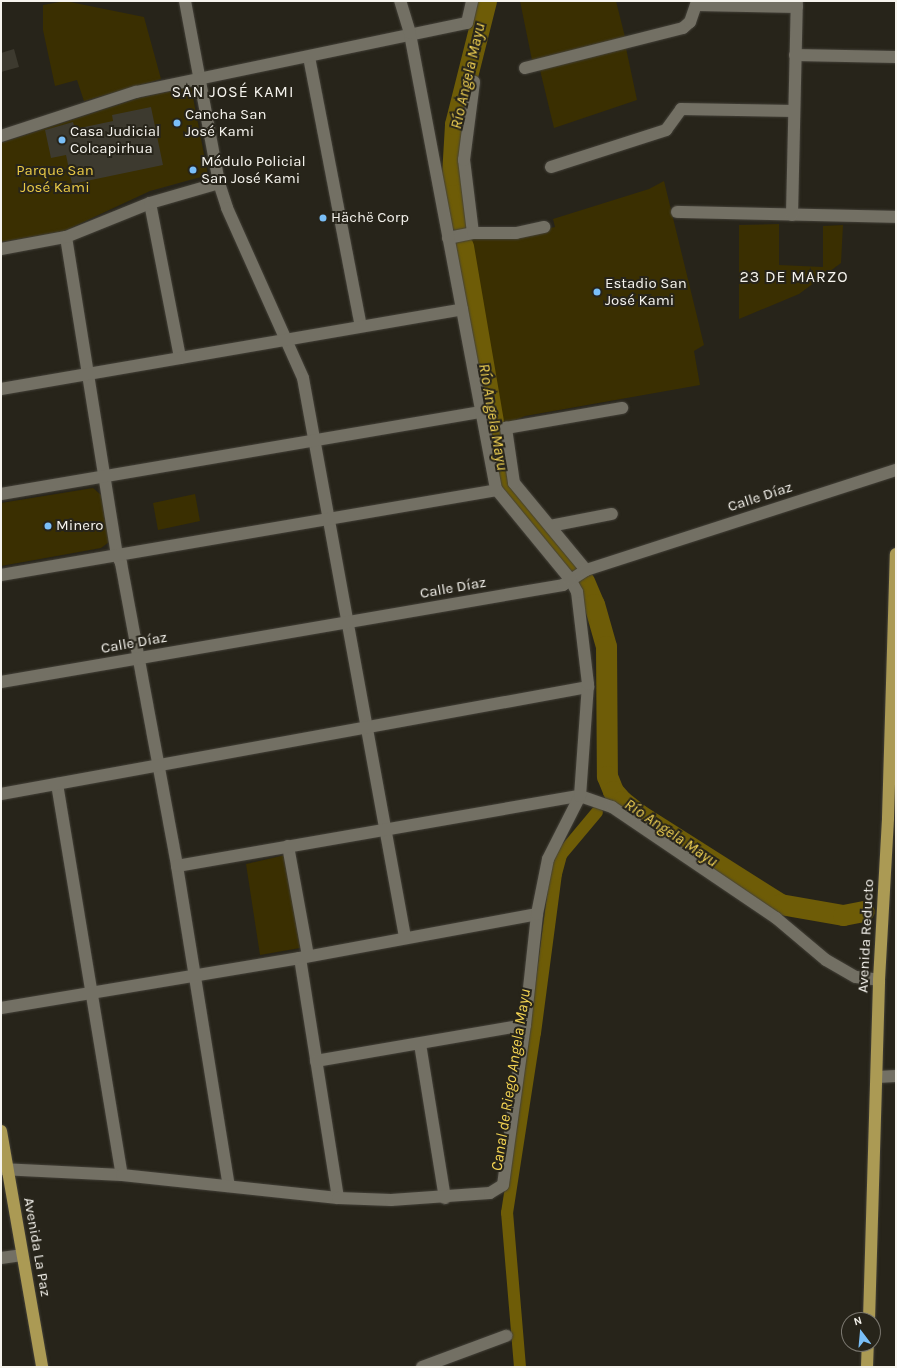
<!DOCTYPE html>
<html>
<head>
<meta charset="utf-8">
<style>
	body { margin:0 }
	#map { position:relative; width:897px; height:1368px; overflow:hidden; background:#27241a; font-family:Karla,sans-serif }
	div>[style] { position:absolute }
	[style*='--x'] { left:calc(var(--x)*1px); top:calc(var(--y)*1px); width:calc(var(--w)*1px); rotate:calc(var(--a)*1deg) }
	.green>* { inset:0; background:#3a2f01 }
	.canal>* { height:12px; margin:-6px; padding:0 6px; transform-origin:6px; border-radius:6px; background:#6e5c07 }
	.river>* { height:21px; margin:-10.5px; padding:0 10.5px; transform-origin:10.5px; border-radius:10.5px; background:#6e5c07 }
	.building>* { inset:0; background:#3d3a2f }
	.roads { filter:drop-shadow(0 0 1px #434038) drop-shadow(0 0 1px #434038) }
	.minor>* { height:12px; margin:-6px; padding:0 6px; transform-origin:6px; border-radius:6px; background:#737064 }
	.major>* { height:12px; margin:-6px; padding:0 6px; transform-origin:6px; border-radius:6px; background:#ab9a54 }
	.dots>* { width:11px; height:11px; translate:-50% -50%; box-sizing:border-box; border:2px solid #27241a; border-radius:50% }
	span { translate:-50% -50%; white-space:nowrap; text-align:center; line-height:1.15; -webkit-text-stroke:4px #27241a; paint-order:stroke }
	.poi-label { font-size:15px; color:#f6f4ee }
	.left { translate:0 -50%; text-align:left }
	.park-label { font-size:15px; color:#eaca47 }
	.street-label { font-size:15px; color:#f6f4ee }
	.water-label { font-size:16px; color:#f5d553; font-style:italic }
	.neighbourhood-label { font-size:16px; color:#f6f4ee; letter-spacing:1px }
	.frame { position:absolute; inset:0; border:2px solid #f6f4ee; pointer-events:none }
	.north { position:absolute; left:841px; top:1312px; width:40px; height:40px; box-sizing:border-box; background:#27241a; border:1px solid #7a776f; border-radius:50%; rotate:344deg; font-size:11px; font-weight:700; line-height:16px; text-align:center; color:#f6f4ee }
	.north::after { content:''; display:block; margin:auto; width:14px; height:18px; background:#7abff8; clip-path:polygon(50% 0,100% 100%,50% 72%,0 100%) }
</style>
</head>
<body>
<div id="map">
	<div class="green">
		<div style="clip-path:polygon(65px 1px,144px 17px,161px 79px,84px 101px,77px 80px,55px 86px,43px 30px,43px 5px)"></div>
		<div style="clip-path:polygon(520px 1px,616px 1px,625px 37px,532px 60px)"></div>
		<div style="clip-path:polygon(626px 48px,637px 100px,554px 128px,540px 70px)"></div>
		<div style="clip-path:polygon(191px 87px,208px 175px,150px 191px,64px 231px,1px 242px,1px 143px,139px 98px)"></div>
		<div style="clip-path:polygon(664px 181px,704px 345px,694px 351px,700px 385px,525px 416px,503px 425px,501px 437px,490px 440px,454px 241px,473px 237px,495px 239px,555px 227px,553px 219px,649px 189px)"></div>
		<div style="clip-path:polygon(779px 224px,779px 265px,823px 267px,823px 226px,843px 225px,841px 263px,799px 294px,739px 319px,739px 225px)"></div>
		<div style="clip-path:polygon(93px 488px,101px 495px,109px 542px,101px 548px,1px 566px,1px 503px)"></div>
		<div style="clip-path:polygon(195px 494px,200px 521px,158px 530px,153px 503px)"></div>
		<div style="clip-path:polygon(285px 855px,300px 948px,260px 955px,246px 864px)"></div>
	</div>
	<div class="canal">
		<div style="--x:520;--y:1367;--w:155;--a:-94.8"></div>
		<div style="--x:507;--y:1213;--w:182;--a:-81.2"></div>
		<div style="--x:535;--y:1033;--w:160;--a:-82.5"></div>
		<div style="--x:556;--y:874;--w:20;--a:-75"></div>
		<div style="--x:561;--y:855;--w:56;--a:-50.1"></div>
	</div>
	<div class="river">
		<div style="--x:460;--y:222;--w:48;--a:-99.7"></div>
		<div style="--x:452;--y:175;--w:51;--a:-86.6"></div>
		<div style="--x:455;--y:124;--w:127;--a:-75.9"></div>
		<div style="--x:463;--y:246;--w:242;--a:80.3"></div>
		<div style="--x:504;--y:485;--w:105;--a:49.6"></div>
		<div style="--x:584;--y:581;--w:25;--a:67"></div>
		<div style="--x:594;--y:604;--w:44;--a:74.1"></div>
		<div style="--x:606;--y:646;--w:130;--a:89.6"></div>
		<div style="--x:607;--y:776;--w:16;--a:68"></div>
		<div style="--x:613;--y:791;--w:13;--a:48"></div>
		<div style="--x:622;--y:801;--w:23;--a:38"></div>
		<div style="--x:640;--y:815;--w:166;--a:32.4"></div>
		<div style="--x:780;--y:904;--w:64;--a:9.9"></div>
		<div style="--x:843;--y:915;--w:21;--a:-11"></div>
	</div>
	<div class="building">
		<div style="clip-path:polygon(14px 49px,19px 67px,1px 72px,1px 53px)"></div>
		<div style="clip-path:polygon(151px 107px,163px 165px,72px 184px,66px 155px,51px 158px,45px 130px,73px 122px,75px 129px,113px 121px,112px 115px)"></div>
	</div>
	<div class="roads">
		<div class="minor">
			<div style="--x:185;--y:1;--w:185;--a:79.4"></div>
			<div style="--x:219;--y:183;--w:26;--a:72"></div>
			<div style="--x:227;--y:208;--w:186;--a:65.9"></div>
			<div style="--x:303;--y:378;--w:568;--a:79.66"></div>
			<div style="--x:795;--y:55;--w:101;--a:1.1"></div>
			<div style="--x:309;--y:57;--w:274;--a:79.1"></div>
			<div style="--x:525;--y:68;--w:163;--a:-14.2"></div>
			<div style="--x:683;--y:28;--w:9;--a:-41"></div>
			<div style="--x:690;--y:22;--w:18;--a:-71"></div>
			<div style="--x:696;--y:5;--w:101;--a:1.1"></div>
			<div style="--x:1;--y:136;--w:142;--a:-18.1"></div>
			<div style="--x:136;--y:92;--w:338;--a:-11.8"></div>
			<div style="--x:467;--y:23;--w:23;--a:-77"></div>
			<div style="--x:551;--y:167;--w:121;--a:-17.8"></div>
			<div style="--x:666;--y:130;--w:26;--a:-54"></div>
			<div style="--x:681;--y:109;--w:113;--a:1"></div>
			<div style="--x:150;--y:203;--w:158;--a:79"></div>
			<div style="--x:677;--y:212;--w:219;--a:1.3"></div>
			<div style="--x:792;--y:215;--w:214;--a:-88.7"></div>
			<div style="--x:473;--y:233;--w:74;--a:-97"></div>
			<div style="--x:464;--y:160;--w:79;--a:-82.7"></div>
			<div style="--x:66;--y:237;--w:322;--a:80.9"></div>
			<div style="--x:117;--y:555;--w:9;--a:63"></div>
			<div style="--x:121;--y:563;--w:308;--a:79.5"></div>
			<div style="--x:177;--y:866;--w:324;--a:80.8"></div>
			<div style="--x:448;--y:238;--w:25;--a:-11"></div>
			<div style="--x:473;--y:233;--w:43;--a:0"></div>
			<div style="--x:516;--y:233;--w:29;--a:-12"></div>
			<div style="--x:1;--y:249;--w:66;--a:-10.5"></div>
			<div style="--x:66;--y:237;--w:91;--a:-22"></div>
			<div style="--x:150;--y:203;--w:72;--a:-16.2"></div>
			<div style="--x:1;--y:389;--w:468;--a:-9.8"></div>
			<div style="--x:1;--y:494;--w:487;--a:-9.7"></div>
			<div style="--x:550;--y:526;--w:63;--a:-11"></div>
			<div style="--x:586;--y:570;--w:113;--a:-129.6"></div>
			<div style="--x:514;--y:483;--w:56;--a:-98.3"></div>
			<div style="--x:506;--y:428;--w:118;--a:-9.8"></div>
			<div style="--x:1;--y:575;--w:503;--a:-9.72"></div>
			<div style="--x:1;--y:682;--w:570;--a:-9.79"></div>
			<div style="--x:563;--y:585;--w:27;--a:-33"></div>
			<div style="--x:586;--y:570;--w:326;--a:-17.9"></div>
			<div style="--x:57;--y:784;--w:396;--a:80.6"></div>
			<div style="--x:1;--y:794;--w:597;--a:-10.33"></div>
			<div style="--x:288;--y:846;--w:112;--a:79.7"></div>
			<div style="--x:177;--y:866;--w:409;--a:-9.9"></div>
			<div style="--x:580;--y:796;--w:34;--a:19"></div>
			<div style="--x:612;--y:807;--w:198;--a:34.1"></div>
			<div style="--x:776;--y:918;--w:65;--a:40"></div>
			<div style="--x:826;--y:960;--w:34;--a:30"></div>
			<div style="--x:856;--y:977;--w:23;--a:7"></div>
			<div style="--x:300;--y:958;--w:243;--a:81"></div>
			<div style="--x:1;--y:1008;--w:303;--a:-9.5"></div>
			<div style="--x:300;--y:958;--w:241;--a:-10.5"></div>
			<div style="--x:420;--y:1044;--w:156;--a:80.8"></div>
			<div style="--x:316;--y:1061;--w:212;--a:-9.8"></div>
			<div style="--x:877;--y:1077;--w:19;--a:-3"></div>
			<div style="--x:1;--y:1169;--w:121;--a:2.8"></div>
			<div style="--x:122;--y:1175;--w:217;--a:6.1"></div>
			<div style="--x:338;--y:1198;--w:53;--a:2.2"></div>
			<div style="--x:391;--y:1200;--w:99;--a:-4"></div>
			<div style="--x:490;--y:1193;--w:15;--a:-32"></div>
			<div style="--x:503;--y:1185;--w:162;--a:-82.2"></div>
			<div style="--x:525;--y:1025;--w:112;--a:-83.8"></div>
			<div style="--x:537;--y:914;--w:56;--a:-78.7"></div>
			<div style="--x:548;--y:859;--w:71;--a:-63.1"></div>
			<div style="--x:580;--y:796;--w:112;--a:-85.9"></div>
			<div style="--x:588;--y:684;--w:93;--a:-96.8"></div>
			<div style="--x:577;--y:592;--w:15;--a:-118"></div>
			<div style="--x:570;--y:579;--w:117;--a:-129.4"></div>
			<div style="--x:496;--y:489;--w:464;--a:-100.7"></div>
			<div style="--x:410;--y:33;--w:34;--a:-107"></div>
			<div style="--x:1;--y:1258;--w:21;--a:-8"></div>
			<div style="--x:422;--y:1367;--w:90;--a:-20.3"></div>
		</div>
		<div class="major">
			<div style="--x:1;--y:1131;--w:240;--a:80.1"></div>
			<div style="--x:869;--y:1320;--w:340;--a:-88.3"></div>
			<div style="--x:879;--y:980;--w:162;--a:-86.8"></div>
			<div style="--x:888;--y:818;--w:264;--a:-88.3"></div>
			<div style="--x:867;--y:1367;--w:23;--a:-88"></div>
		</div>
	</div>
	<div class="dots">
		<div style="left:177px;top:123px;background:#7abff8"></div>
		<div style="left:62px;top:140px;background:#7abff8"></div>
		<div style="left:193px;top:170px;background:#7abff8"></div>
		<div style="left:323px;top:218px;background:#7abff8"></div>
		<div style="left:597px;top:292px;background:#7abff8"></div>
		<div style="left:48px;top:526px;background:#7abff8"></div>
	</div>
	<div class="poi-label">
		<span class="left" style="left:185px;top:123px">Cancha San<br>José Kami</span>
		<span class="left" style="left:70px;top:140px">Casa Judicial<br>Colcapirhua</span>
		<span class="left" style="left:201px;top:170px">Módulo Policial<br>San José Kami</span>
		<span class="left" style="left:331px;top:218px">Hächë Corp</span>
		<span class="left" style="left:605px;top:292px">Estadio San<br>José Kami</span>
		<span class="left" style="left:56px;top:526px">Minero</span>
	</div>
	<div class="park-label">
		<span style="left:55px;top:179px">Parque San<br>José Kami</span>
	</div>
	<div class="street-label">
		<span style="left:760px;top:497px;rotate:-18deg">Calle Díaz</span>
		<span style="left:453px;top:588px;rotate:-10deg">Calle Díaz</span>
		<span style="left:134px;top:643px;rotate:-10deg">Calle Díaz</span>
		<span style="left:866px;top:936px;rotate:-87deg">Avenida Reducto</span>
		<span style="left:37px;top:1247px;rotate:80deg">Avenida La Paz</span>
	</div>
	<div class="water-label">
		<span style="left:468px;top:76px;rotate:-77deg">Río Angela Mayu</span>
		<span style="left:493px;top:417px;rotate:80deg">Río Angela Mayu</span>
		<span style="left:671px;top:833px;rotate:34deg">Río Angela Mayu</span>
		<span style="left:511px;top:1080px;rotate:-81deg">Canal de Riego Angela Mayu</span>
	</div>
	<div class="neighbourhood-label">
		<span style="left:233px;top:92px">SAN JOSÉ KAMI</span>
		<span style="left:794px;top:277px">23 DE MARZO</span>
	</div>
	<div class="frame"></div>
	<div class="north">N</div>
</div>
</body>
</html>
